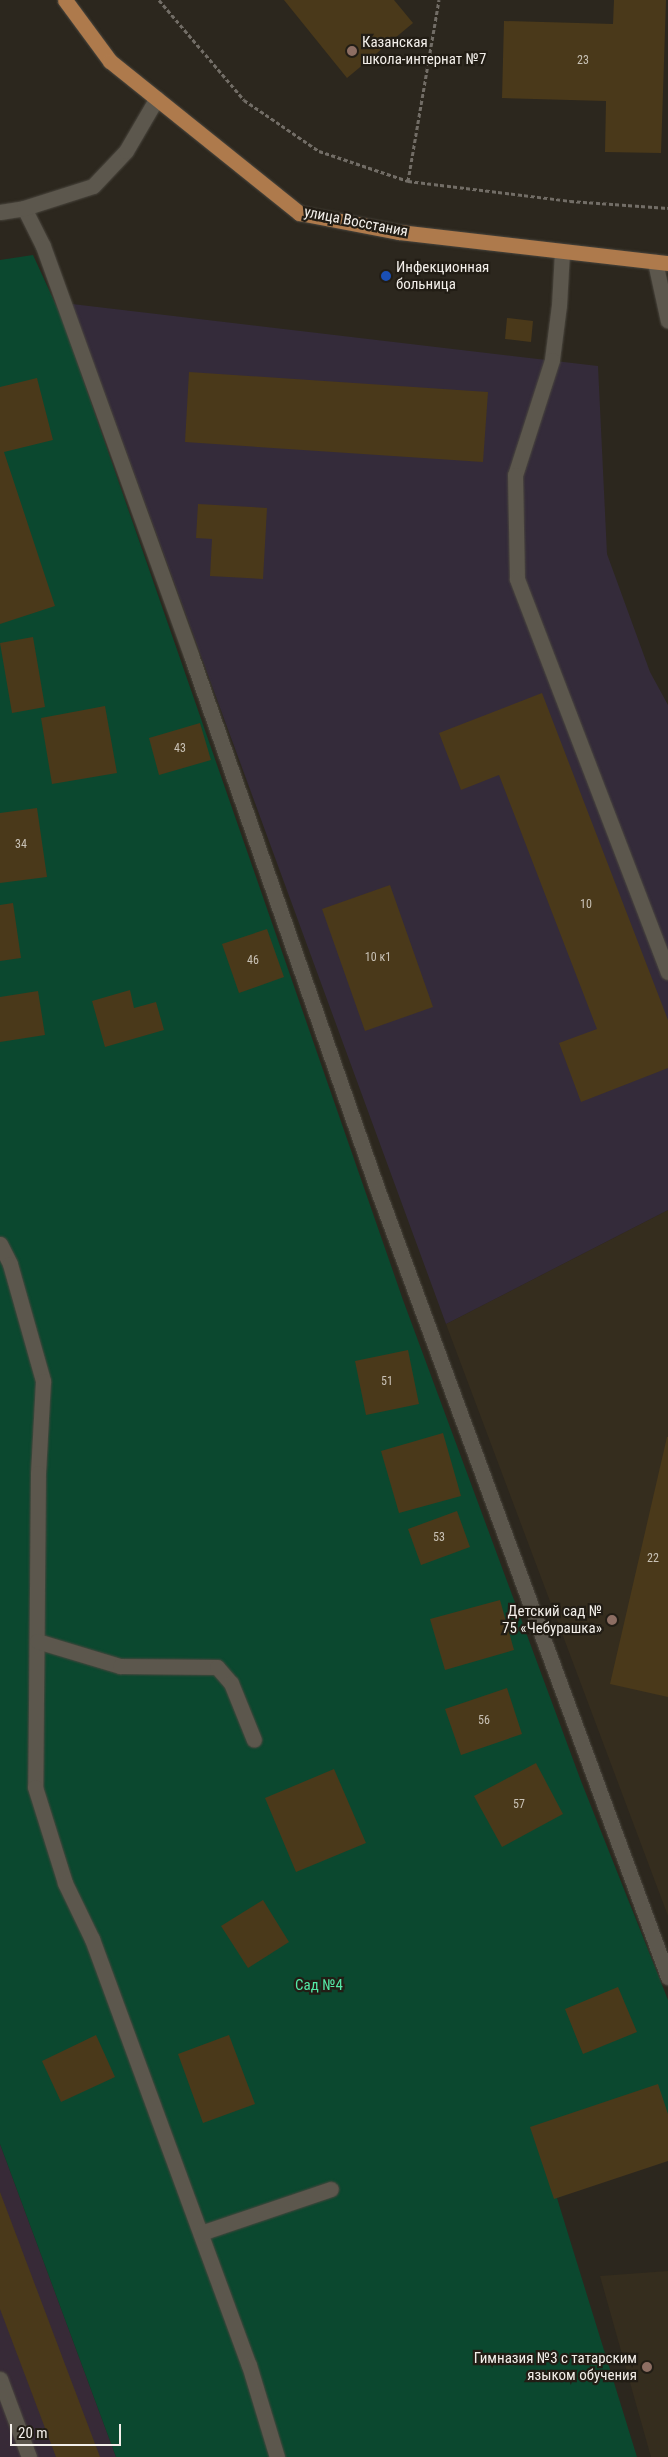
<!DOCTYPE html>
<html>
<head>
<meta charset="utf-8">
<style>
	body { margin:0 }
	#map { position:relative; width:668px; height:2457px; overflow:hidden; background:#2c271e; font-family:"Roboto Condensed",sans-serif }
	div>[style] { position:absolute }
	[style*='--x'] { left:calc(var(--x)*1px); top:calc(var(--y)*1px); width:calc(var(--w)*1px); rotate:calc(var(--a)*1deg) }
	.built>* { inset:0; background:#352d1e }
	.industrial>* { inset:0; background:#372a37 }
	.medical>* { inset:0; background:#342b3a }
	.green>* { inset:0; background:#0b482f }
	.building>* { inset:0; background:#4a391a }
	.path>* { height:3px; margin-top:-1.5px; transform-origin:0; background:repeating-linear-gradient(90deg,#726d66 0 4px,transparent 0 6.5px) }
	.roads { filter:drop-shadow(0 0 1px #4a463e) drop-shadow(0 0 1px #4a463e) }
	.minor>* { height:15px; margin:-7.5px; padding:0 7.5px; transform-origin:7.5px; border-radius:7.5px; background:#5c574d }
	.major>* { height:15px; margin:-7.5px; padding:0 7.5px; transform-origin:7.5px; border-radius:7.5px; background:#ae7a4c }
	.dots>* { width:14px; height:14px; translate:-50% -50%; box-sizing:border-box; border:2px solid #221d15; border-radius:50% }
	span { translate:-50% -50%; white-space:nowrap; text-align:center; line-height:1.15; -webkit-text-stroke:4.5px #221d15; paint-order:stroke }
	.number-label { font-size:12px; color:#c9c2b6 }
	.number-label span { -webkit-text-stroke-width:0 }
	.poi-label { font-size:15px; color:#f3efea }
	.left { translate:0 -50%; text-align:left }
	.right { translate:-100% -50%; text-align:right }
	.street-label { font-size:15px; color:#f3efea }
	.park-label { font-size:15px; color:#54e9a6 }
	.scale { position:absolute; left:10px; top:2424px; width:111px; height:22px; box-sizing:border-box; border:2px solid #f3efea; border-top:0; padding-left:6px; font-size:15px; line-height:18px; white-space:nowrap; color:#f3efea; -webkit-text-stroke:4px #221d15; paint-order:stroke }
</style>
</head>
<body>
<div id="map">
	<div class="built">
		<div style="clip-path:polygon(668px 1210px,668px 1916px,446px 1324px)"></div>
		<div style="clip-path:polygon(668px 2271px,668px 2457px,651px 2457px,600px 2276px)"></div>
	</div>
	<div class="industrial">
		<div style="clip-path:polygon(0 2144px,116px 2457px,0 2457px)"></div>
	</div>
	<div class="medical">
		<div style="clip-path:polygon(72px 304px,598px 366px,607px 554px,650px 672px,668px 705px,668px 1210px,446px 1324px)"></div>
	</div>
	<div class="green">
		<div style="clip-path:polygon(33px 255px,61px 316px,403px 1300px,581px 1781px,668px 2000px,668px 2154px,557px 2198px,637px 2457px,116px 2457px,0 2144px,0 260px)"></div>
	</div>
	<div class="building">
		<div style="clip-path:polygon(284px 0,394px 0,413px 23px,347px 78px)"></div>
		<div style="clip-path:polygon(614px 0,666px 0,661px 153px,605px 152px,606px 101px,502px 98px,504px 21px,613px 24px)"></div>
		<div style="clip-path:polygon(507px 318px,533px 321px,531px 342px,505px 339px)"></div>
		<div style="clip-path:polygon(189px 372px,488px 392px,483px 462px,185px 442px)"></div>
		<div style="clip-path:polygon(37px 378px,53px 440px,4px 452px,55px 606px,0 624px,0 387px)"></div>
		<div style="clip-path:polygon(198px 504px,267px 508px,263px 579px,210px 576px,212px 539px,196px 538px)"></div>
		<div style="clip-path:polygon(33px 637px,45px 707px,12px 713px,0 643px)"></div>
		<div style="clip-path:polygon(542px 693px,668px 1020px,668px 1068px,581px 1102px,559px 1043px,597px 1029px,499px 775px,461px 790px,439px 733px)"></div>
		<div style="clip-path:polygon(105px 706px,117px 773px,52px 784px,41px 718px)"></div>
		<div style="clip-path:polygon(200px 723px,211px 760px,159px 775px,149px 738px)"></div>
		<div style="clip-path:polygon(37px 808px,47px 877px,0 883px,0 813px)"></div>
		<div style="clip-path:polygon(390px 885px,433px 1007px,365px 1031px,322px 909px)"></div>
		<div style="clip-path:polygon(13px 903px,21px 958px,0 961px,0 905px)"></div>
		<div style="clip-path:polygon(267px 929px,284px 977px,239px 993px,222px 944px)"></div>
		<div style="clip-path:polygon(130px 990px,134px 1008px,156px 1002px,164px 1030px,105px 1047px,92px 1001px)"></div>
		<div style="clip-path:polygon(38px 991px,45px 1035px,0 1042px,0 997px)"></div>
		<div style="clip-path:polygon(408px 1350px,419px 1404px,366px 1415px,355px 1361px)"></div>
		<div style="clip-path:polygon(443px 1433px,461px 1496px,399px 1513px,381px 1451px)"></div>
		<div style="clip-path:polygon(667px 1437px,668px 1437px,668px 1697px,610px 1684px)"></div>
		<div style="clip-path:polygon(457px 1511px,470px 1547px,421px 1565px,408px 1529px)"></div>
		<div style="clip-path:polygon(500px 1600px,514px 1650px,445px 1670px,430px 1619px)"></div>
		<div style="clip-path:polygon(507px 1688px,522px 1734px,461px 1755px,445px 1709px)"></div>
		<div style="clip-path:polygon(536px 1763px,563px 1814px,502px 1847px,474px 1796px)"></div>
		<div style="clip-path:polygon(334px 1769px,366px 1843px,296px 1872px,265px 1798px)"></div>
		<div style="clip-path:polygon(263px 1900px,289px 1942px,248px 1968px,221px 1926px)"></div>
		<div style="clip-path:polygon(618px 1987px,637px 2032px,583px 2054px,565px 2009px)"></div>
		<div style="clip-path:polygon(96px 2035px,115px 2077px,61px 2102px,42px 2061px)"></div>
		<div style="clip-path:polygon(229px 2035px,255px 2104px,203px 2123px,178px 2054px)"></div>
		<div style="clip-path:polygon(658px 2084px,668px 2114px,668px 2161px,554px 2199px,530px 2127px)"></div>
		<div style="clip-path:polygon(0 2192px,100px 2457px,56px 2457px,0 2309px)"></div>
	</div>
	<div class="path">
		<div style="--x:159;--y:0;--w:131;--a:49.6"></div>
		<div style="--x:244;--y:100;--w:91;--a:34.2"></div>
		<div style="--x:319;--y:151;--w:94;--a:18.6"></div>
		<div style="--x:408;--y:181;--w:163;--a:7"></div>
		<div style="--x:570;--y:201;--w:98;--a:4.1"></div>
		<div style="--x:408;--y:181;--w:184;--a:-80.3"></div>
	</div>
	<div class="roads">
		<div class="minor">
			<div style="--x:24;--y:208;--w:42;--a:63.4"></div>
			<div style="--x:43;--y:246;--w:435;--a:70.1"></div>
			<div style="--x:191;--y:655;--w:568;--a:70.77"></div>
			<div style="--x:378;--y:1191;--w:838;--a:69.75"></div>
			<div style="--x:0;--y:212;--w:24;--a:-9"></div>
			<div style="--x:24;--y:208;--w:72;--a:-17.7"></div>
			<div style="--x:93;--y:186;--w:48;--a:-46.7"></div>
			<div style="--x:126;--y:151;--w:61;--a:-59.7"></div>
			<div style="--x:562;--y:252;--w:53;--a:93.2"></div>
			<div style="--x:559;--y:305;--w:55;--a:97.3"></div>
			<div style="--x:552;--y:360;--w:121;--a:107.8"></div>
			<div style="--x:515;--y:475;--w:104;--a:88.9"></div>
			<div style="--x:517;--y:579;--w:421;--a:69"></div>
			<div style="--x:655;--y:262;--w:60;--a:77.6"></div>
			<div style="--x:0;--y:1244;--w:22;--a:63"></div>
			<div style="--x:10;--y:1264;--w:122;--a:74.2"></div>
			<div style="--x:43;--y:1381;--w:92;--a:93.1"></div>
			<div style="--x:38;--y:1473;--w:314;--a:90.5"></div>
			<div style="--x:35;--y:1787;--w:101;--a:72.6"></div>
			<div style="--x:65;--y:1883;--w:62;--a:64.3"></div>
			<div style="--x:92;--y:1939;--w:454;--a:69.8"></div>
			<div style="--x:249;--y:2365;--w:96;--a:73.1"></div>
			<div style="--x:37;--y:1641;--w:87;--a:16.8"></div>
			<div style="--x:120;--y:1666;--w:97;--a:0.6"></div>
			<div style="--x:217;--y:1667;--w:21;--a:49"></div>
			<div style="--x:231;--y:1683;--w:61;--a:68"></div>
			<div style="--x:201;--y:2233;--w:137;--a:-18.7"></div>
			<div style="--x:0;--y:2379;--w:83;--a:69.6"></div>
		</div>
		<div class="major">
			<div style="--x:65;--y:0;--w:76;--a:53.6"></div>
			<div style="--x:110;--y:61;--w:243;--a:38.8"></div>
			<div style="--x:299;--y:213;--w:102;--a:10.8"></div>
			<div style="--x:399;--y:232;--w:271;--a:6.6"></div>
		</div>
	</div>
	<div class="dots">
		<div style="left:352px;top:51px;background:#8d6e63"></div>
		<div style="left:386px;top:276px;background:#1a4fb4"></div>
		<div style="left:612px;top:1620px;background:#8d6e63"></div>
		<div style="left:647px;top:2367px;background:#8d6e63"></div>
	</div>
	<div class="number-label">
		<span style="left:583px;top:61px">23</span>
		<span style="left:180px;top:749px">43</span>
		<span style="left:21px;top:845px">34</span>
		<span style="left:586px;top:905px">10</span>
		<span style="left:378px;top:958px">10 к1</span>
		<span style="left:253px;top:961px">46</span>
		<span style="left:387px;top:1382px">51</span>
		<span style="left:439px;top:1538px">53</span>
		<span style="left:653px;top:1559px">22</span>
		<span style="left:484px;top:1721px">56</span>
		<span style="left:519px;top:1805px">57</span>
	</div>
	<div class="poi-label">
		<span class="left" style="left:362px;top:51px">Казанская<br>школа-интернат №7</span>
		<span class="left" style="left:396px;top:276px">Инфекционная<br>больница</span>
		<span class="right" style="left:602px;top:1620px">Детский сад №<br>75 «Чебурашка»</span>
		<span class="right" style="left:637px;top:2367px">Гимназия №3 с татарским<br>языком обучения</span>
	</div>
	<div class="street-label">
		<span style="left:356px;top:222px;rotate:11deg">улица Восстания</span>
	</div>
	<div class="park-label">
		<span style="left:319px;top:1986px">Сад №4</span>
	</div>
	<div class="scale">20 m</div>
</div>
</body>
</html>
